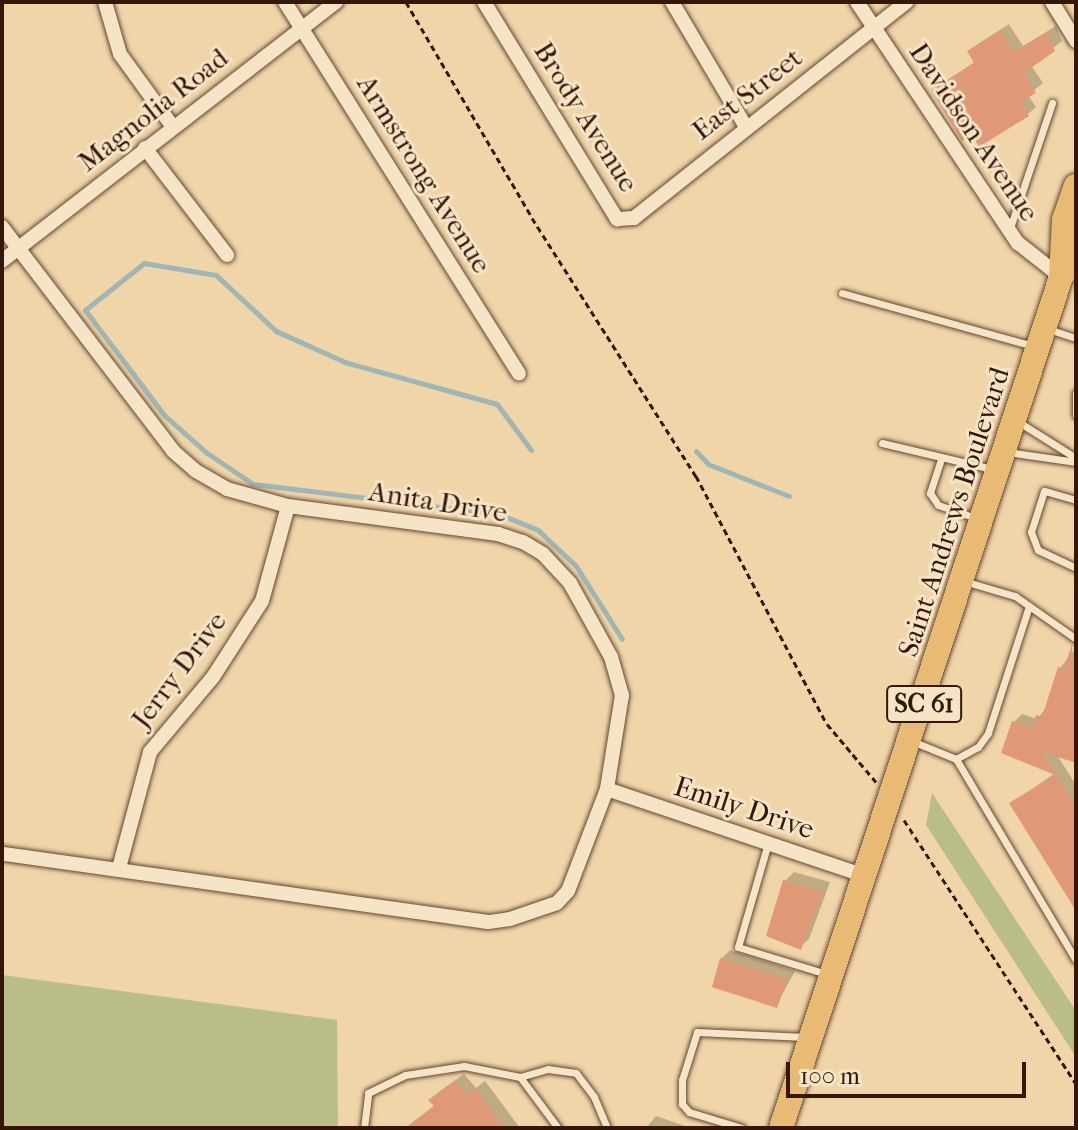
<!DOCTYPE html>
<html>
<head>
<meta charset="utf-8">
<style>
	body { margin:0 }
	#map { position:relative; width:1078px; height:1130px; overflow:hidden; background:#efd5a8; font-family:"IM FELL French Canon",serif }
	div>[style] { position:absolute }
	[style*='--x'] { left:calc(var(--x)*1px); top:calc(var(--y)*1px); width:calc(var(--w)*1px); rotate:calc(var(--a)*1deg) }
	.green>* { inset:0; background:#b9bd88 }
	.shadow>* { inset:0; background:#0003 }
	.stream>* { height:5px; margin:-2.5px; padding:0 2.5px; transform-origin:2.5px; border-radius:2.5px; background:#9fb6b4 }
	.building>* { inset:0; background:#e09977 }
	.path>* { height:3px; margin-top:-1.5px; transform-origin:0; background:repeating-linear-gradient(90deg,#35170a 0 6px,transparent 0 10px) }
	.roads { filter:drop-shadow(0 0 2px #644632) drop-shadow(0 0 2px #644632) }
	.lane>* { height:7px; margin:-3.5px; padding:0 3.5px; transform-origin:3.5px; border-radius:3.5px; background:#f5e4c6 }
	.street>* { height:14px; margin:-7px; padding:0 7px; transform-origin:7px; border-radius:7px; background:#f5e4c6 }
	.primary>* { height:24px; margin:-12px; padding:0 12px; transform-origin:12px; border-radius:12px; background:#e8ba74 }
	span { translate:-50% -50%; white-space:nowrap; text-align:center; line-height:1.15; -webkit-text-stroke:6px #f5e4c6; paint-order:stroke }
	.shield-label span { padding:2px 6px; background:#f5e4c6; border:2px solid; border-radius:6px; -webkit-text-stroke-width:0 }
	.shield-label { font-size:26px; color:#35170a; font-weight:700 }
	.street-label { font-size:28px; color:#35170a }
	.frame { position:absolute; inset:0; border:4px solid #35170a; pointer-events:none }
	.scale { position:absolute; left:786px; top:1062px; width:240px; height:36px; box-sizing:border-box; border:4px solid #35170a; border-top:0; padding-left:10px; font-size:24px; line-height:28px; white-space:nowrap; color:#35170a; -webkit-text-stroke:6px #f5e4c6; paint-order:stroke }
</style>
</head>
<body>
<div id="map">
	<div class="green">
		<div style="clip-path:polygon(932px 793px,1076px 1011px,1076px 1057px,926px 825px)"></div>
		<div style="clip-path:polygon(2px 975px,337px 1020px,338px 1128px,2px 1128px)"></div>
	</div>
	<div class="shadow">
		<div style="clip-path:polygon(1009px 24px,1023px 46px,1056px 26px,1062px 41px,1031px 65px,1043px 83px,1028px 95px,1036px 107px,1028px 114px,972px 132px,933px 90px,976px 61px,970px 51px,978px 44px)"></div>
		<div style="clip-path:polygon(1076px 648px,1076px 761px,1057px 755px,1076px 785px,1076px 907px,1012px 803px,1055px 773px,1004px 752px,1014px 722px,1022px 714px,1037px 719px,1047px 707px,1060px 668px)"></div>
		<div style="clip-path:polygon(794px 872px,830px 882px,809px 939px,800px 947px,785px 881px)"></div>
		<div style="clip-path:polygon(730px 950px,795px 971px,776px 1006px,721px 959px)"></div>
		<div style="clip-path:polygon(464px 1074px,476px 1088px,485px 1081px,520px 1128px,406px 1128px,435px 1105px,431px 1100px,440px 1091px)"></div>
		<div style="clip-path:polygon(656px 1116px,691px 1128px,646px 1128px)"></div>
	</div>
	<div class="stream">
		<div style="--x:531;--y:450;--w:57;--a:-126.5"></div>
		<div style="--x:497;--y:404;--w:158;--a:-164.6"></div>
		<div style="--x:345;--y:362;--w:76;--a:-155.8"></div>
		<div style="--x:276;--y:331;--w:82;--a:-137"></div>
		<div style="--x:216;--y:275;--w:73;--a:-170.5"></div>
		<div style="--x:144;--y:263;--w:75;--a:141.5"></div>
		<div style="--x:85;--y:310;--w:131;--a:53"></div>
		<div style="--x:164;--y:415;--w:57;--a:41.5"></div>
		<div style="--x:207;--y:453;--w:55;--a:34"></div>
		<div style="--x:253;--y:484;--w:248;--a:7"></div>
		<div style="--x:499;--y:514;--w:42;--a:22.3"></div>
		<div style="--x:538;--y:530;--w:52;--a:43.5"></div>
		<div style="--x:576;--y:566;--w:86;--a:57.8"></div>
		<div style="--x:696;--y:451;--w:18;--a:47"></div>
		<div style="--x:708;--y:464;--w:87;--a:21.6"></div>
	</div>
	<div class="building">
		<div style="clip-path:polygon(1001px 30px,1014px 52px,1047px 32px,1055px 51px,1024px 73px,1036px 93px,1021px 102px,1029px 116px,979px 147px,972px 135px,962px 141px,931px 90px,974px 63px,967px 51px)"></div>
		<div style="clip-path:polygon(1072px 644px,1076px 763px,1042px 752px,1076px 807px,1076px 911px,1009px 803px,1055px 775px,1001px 753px,1012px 721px,1032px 728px,1036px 715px,1042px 717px,1058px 667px,1064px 669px)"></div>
		<div style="clip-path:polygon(783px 880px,823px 891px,801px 950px,766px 936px)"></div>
		<div style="clip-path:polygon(720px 958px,788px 979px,777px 1008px,712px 987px)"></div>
		<div style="clip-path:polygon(455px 1081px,467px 1095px,475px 1088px,505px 1128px,405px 1128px,434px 1106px,428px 1100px)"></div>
	</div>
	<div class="path">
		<div style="--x:406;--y:2;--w:250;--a:59.7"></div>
		<div style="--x:532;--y:218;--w:306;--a:57.6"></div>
		<div style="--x:696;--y:476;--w:280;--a:62.2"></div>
		<div style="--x:827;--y:724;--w:76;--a:49.8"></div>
		<div style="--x:904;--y:820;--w:315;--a:56.9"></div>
	</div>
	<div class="roads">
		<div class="lane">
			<div style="--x:1010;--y:228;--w:132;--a:-71.4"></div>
			<div style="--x:842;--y:293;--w:198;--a:15.5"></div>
			<div style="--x:1048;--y:329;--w:29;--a:18"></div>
			<div style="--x:1076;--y:393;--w:22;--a:90"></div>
			<div style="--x:1017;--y:421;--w:70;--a:32.1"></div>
			<div style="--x:882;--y:443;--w:113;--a:13.3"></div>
			<div style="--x:1007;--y:452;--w:70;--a:8.2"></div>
			<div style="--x:941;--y:459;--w:36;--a:108"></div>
			<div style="--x:930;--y:493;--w:14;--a:56"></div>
			<div style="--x:938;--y:505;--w:40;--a:18.9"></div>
			<div style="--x:1076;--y:500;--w:33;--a:-164"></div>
			<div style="--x:1044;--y:491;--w:43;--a:107.6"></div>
			<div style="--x:1031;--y:532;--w:19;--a:69"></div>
			<div style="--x:1038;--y:550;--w:42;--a:25.3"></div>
			<div style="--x:967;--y:582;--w:50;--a:16.3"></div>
			<div style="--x:1015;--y:596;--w:75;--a:35.2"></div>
			<div style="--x:912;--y:741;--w:48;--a:22.2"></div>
			<div style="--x:956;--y:759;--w:234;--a:59.2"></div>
			<div style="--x:956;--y:759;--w:25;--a:-29"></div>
			<div style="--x:978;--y:747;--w:17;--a:-54"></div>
			<div style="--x:988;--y:733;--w:133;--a:-72.1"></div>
			<div style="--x:768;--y:843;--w:108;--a:106.1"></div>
			<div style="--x:738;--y:947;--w:93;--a:16.9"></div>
			<div style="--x:520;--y:1077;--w:29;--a:-16"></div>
			<div style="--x:548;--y:1069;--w:28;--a:8"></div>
			<div style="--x:576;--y:1073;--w:30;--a:53"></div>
			<div style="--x:594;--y:1097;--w:34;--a:67"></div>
			<div style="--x:364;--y:1128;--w:35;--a:-83"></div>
			<div style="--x:368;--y:1093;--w:41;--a:-25.9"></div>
			<div style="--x:405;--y:1075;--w:60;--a:-8.7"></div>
			<div style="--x:464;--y:1066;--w:57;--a:11.1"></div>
			<div style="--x:520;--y:1077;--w:64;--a:53.3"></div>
			<div style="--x:742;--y:1128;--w:55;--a:-163.2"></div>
			<div style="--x:689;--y:1112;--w:11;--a:-131"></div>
			<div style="--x:682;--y:1104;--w:24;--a:-90"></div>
			<div style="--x:682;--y:1080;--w:50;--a:-72.6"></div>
			<div style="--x:697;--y:1032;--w:108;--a:2.7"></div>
		</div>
		<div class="street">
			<div style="--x:105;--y:2;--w:54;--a:73.9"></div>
			<div style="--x:120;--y:54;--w:90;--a:54"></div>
			<div style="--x:285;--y:2;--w:439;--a:57.8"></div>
			<div style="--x:484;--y:2;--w:255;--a:58.5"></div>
			<div style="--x:617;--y:219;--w:17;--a:-3"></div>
			<div style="--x:634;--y:218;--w:348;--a:-38.4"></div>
			<div style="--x:672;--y:2;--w:145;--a:59.4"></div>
			<div style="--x:857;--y:2;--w:290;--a:56.3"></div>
			<div style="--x:1018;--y:243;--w:55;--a:38.3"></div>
			<div style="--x:1052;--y:2;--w:46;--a:58.4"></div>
			<div style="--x:145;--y:148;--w:135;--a:52.5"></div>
			<div style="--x:2;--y:227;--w:282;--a:52.6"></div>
			<div style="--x:173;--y:451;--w:30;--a:41"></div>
			<div style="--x:196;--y:471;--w:36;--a:30"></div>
			<div style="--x:227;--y:489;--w:63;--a:15.6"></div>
			<div style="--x:288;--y:506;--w:212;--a:7.6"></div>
			<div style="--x:498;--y:534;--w:26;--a:18"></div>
			<div style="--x:523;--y:542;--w:23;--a:31"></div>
			<div style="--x:543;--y:554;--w:40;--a:47"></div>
			<div style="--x:570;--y:583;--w:85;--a:61"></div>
			<div style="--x:611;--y:657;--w:40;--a:74"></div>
			<div style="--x:622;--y:695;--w:95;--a:99.1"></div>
			<div style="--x:607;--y:789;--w:109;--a:110.9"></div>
			<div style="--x:568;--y:891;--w:16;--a:133"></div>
			<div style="--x:557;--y:903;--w:50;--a:161.2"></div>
			<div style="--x:510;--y:919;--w:22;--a:172"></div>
			<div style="--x:488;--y:922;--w:491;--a:-172"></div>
			<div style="--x:2;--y:261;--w:423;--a:-37.8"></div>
			<div style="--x:607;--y:789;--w:273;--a:18.6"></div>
			<div style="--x:119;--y:868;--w:120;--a:-75"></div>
			<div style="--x:150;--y:752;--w:98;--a:-50"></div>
			<div style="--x:213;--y:677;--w:90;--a:-57.2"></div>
			<div style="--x:262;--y:601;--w:98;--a:-74.7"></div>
		</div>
		<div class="primary">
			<div style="--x:1061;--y:277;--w:57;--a:-87"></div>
			<div style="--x:1064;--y:220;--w:36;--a:-71"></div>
			<div style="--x:781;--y:1128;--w:896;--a:-71.79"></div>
			<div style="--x:1061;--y:277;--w:27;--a:-56"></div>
		</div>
	</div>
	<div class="shield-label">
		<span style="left:924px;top:704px">SC 61</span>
	</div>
	<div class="street-label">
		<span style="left:747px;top:94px;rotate:-38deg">East Street</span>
		<span style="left:153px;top:110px;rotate:-38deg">Magnolia Road</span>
		<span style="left:586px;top:117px;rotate:58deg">Brody Avenue</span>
		<span style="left:974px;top:132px;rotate:56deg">Davidson Avenue</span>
		<span style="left:424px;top:174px;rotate:58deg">Armstrong Avenue</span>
		<span style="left:438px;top:502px;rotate:9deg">Anita Drive</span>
		<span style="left:954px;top:512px;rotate:-72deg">Saint Andrews Boulevard</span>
		<span style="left:179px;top:670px;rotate:-53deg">Jerry Drive</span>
		<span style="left:744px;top:808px;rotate:18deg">Emily Drive</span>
	</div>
	<div class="frame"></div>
	<div class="scale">100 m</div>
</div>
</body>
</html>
